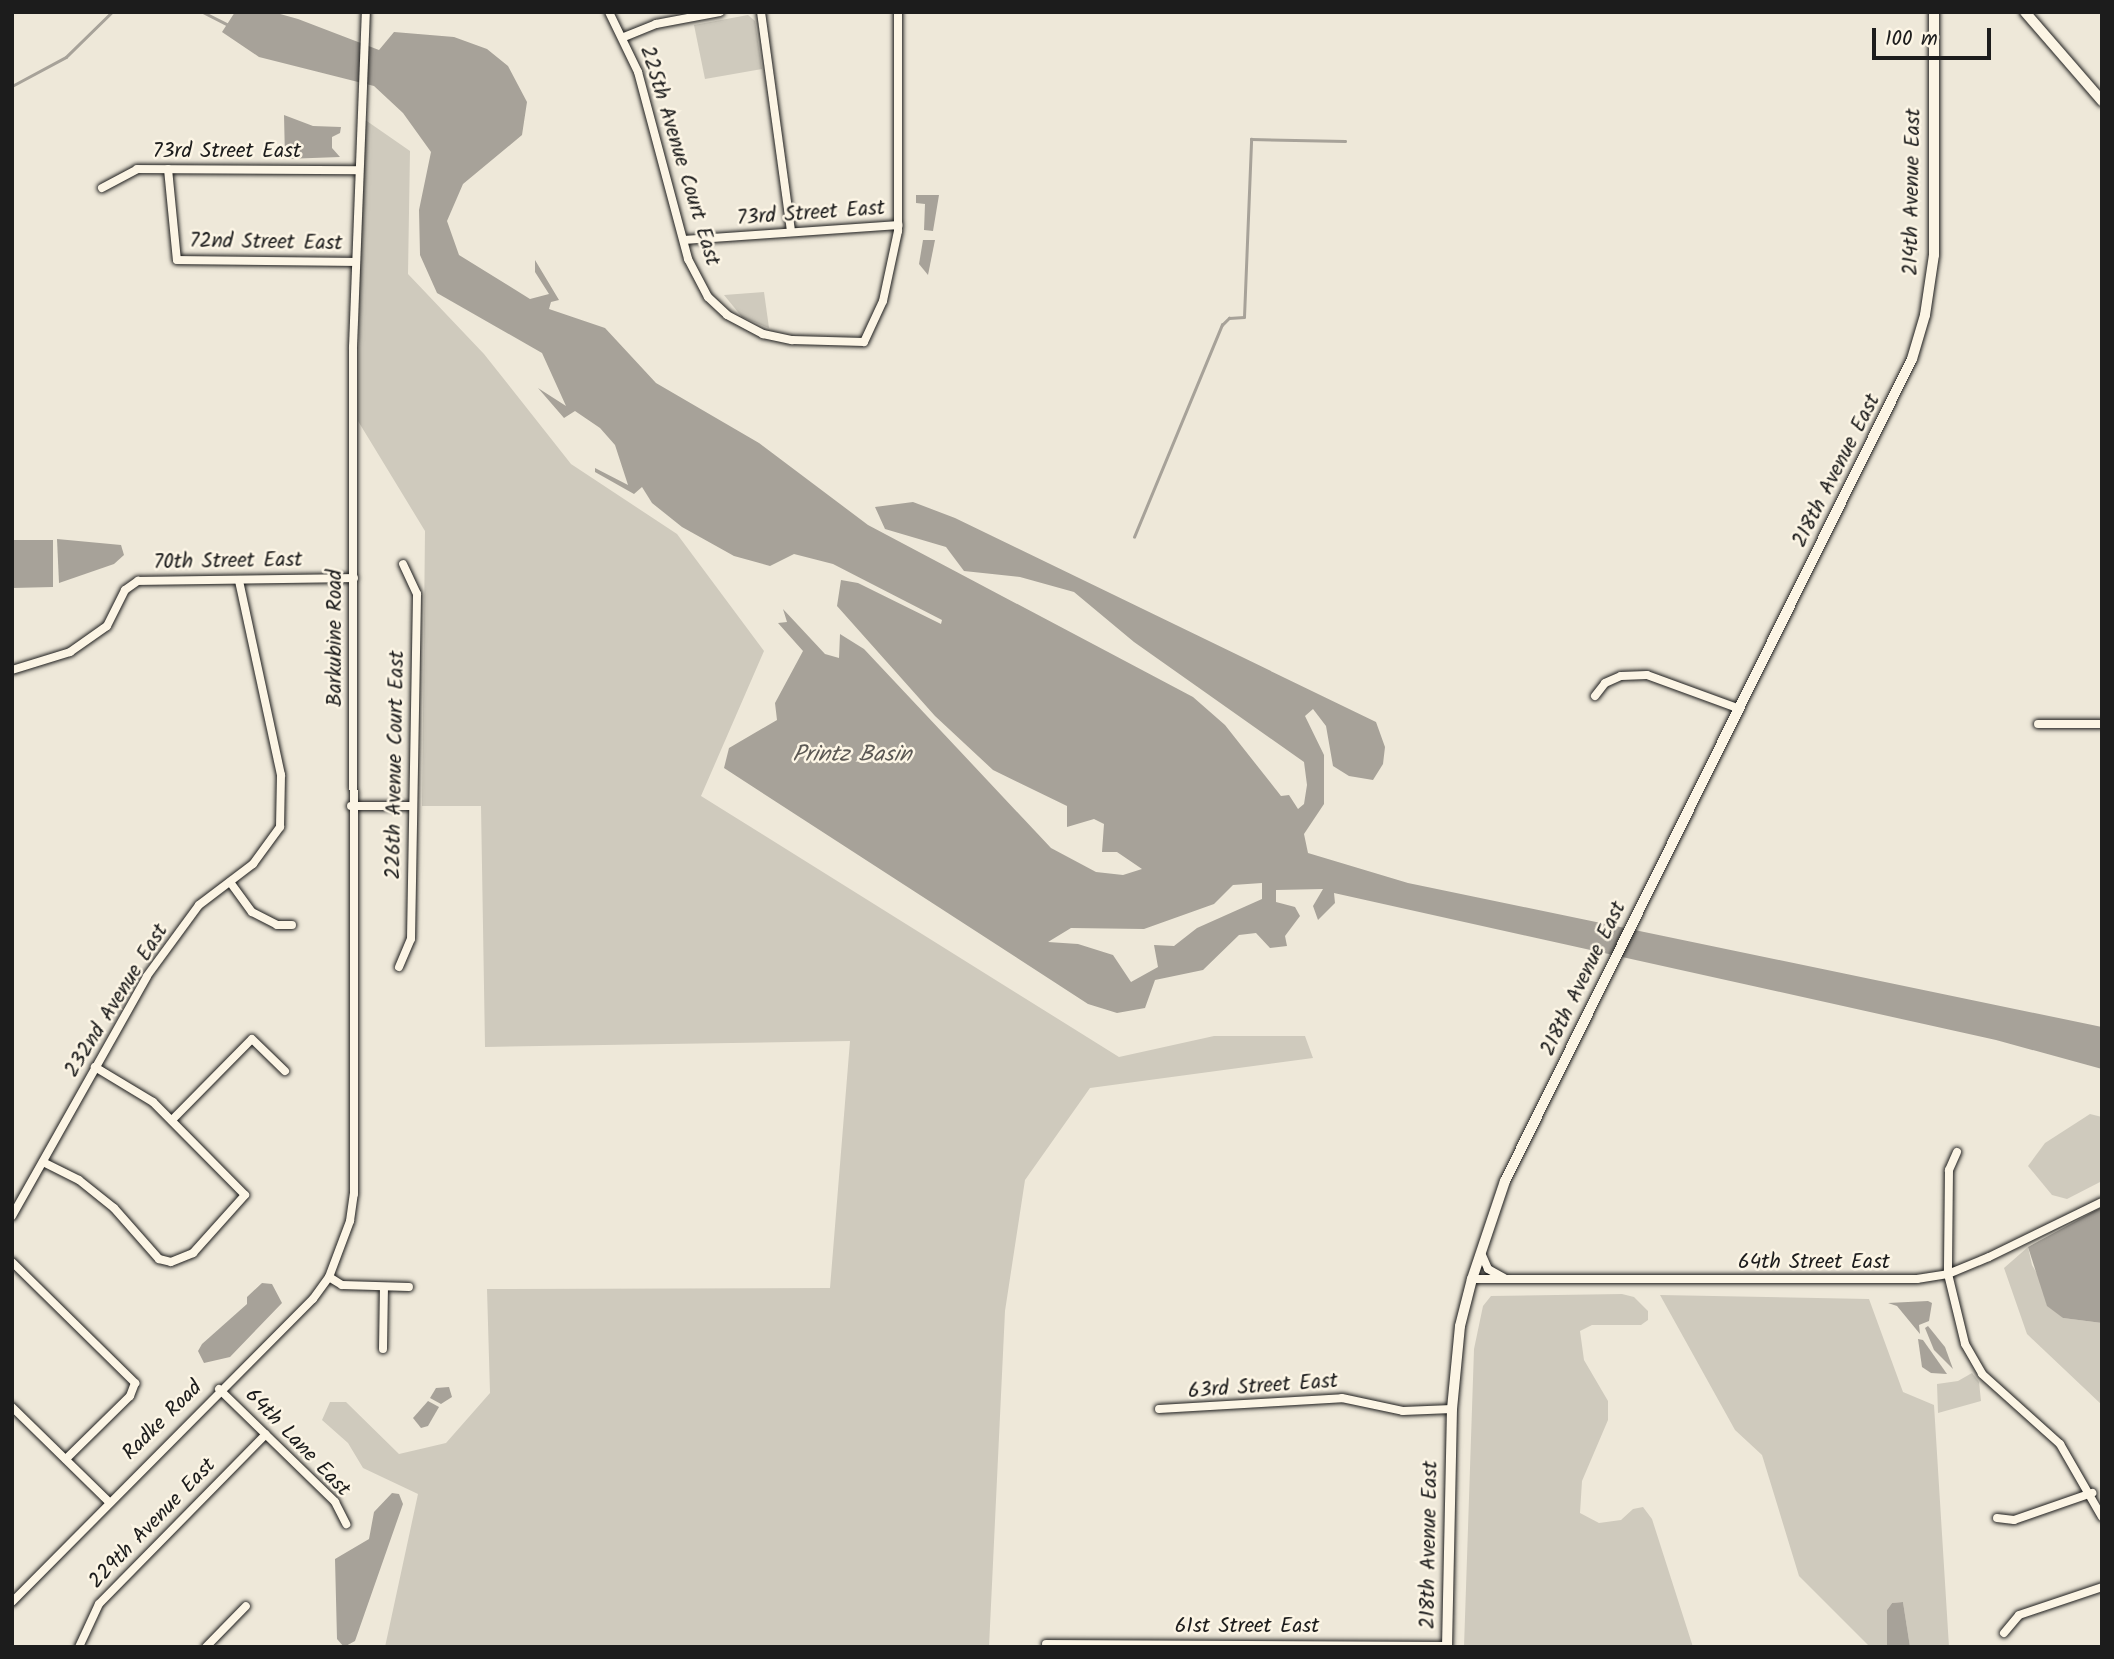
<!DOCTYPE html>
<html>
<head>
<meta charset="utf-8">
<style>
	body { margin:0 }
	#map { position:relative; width:2114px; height:1659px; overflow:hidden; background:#eee8d9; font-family:Kalam,sans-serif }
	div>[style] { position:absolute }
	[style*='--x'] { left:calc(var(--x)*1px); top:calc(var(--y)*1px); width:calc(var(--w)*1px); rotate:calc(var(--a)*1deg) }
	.green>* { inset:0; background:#cfcabd }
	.water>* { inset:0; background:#a7a299 }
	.stream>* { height:2.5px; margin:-1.25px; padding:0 1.25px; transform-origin:1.25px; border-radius:1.25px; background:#a7a299 }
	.roads { filter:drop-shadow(0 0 2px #1c1c1c) drop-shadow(0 0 2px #1c1c1c) }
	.minor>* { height:8px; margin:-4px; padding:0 4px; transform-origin:4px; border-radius:4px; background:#fcf5e5 }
	.tertiary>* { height:10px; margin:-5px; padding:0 5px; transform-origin:5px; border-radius:5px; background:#fcf5e5 }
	span { translate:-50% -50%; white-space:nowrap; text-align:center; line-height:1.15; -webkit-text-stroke:5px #fcf5e5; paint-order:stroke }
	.street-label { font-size:21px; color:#1c1c1c }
	.water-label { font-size:23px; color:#5b5854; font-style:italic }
	.frame { position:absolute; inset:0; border:14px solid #1c1c1c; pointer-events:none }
	.scale { position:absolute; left:1872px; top:28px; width:119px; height:32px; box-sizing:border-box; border:4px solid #1c1c1c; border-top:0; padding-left:9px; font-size:21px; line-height:24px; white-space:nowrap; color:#1c1c1c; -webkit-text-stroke:5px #fcf5e5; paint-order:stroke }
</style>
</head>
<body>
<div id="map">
	<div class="green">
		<div style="clip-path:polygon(748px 15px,755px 21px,762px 69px,705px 79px,694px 25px)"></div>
		<div style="clip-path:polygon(361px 117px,410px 151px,408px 274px,484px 354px,571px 464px,677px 534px,764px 651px,701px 796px,1119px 1057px,1214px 1036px,1305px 1036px,1313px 1058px,1090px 1088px,1025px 1180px,1005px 1311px,989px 1647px,385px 1647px,418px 1494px,363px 1468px,348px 1443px,322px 1420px,330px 1402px,346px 1402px,399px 1454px,446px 1443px,490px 1393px,487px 1289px,830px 1288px,850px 1041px,485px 1047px,481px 806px,422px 806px,425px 531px,358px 421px)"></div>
		<div style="clip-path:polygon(764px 292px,769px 328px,742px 317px,724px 295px)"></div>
		<div style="clip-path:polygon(2090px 1114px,2102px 1117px,2102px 1181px,2067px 1199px,2052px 1195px,2028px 1166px,2045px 1143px)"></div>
		<div style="clip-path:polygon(2028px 1247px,2032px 1265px,2063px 1318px,2102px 1323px,2102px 1405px,2027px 1334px,2004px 1268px)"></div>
		<div style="clip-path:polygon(1622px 1294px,1634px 1297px,1648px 1311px,1648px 1320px,1641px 1325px,1592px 1325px,1580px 1331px,1584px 1360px,1608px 1401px,1608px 1420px,1582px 1481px,1580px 1513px,1599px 1523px,1621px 1520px,1633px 1509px,1643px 1507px,1652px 1519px,1693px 1647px,1464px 1647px,1474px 1349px,1483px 1306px,1491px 1296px)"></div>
		<div style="clip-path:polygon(1660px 1295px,1869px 1299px,1903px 1392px,1934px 1405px,1949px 1647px,1910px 1647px,1903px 1602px,1892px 1603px,1887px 1610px,1887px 1647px,1870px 1647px,1799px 1576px,1762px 1455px,1735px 1430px)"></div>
		<div style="clip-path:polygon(1972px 1373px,1979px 1382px,1981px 1401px,1938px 1413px,1937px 1384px,1958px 1381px)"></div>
	</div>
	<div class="water">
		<div style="clip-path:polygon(evenodd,235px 12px,273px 12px,298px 19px,379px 50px,394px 32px,454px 37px,487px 49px,508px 66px,527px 102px,522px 135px,463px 184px,447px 221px,459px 255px,530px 299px,549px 294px,535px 272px,535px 260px,559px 300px,551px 302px,549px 309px,605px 328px,656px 383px,759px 443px,868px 525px,1193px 697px,1225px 725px,1281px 796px,1289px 795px,1298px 809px,1304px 804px,1307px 785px,1304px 762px,1134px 642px,1074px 592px,1020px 577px,964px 571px,946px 547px,885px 529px,875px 507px,913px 502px,955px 518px,1376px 722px,1385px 747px,1383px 764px,1373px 780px,1349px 776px,1333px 766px,1326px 726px,1313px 709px,1305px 716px,1324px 755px,1324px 804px,1304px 834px,1308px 853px,1408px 883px,2102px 1027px,2102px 1069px,1996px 1040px,1334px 893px,1335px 903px,1318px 920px,1313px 906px,1323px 889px,1276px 890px,1276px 902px,1295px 907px,1300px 916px,1285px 936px,1287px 946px,1270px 948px,1256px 933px,1239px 935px,1203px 970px,1155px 980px,1145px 1008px,1117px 1013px,1088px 1004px,724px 768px,729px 748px,777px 720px,775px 703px,803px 651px,778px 623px,787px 622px,783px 609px,825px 654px,839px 658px,840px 634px,864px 649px,1051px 848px,1096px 872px,1123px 875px,1142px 869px,1117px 852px,1102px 852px,1104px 824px,1094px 819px,1067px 827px,1067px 806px,993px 770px,935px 716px,837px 606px,841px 580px,858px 583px,941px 624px,942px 620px,833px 564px,794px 554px,770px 566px,734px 556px,682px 527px,652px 503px,642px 487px,634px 494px,595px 472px,595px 468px,628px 485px,615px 445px,600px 428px,575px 411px,564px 418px,538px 388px,566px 406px,542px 353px,437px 293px,420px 255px,419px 210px,431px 152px,403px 113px,374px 86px,259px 57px,222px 32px,235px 12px,1262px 883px,1262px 899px,1197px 928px,1174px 946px,1154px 945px,1158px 967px,1131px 982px,1113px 955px,1078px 944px,1048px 942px,1071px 928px,1144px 929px,1214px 904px,1233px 885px,1262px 883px)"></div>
		<div style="clip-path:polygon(284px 115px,313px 126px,341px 127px,340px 133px,332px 137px,332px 148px,340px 157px,285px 159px)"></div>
		<div style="clip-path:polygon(916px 195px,939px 195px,933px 231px,924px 230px,925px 204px,916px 203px)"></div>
		<div style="clip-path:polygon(923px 240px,935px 240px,928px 275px,919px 264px)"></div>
		<div style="clip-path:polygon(57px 539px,121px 545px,124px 555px,114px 564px,59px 583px)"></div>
		<div style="clip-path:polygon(12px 540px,53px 540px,53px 587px,12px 588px)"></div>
		<div style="clip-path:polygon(2102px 1207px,2102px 1323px,2063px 1318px,2047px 1306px,2028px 1247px)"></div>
		<div style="clip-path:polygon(262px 1283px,272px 1284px,282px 1303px,230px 1357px,204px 1363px,198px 1351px,202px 1344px,247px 1304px,247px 1297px)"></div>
		<div style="clip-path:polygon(1928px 1301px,1932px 1303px,1929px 1321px,1919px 1325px,1920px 1334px,1897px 1306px,1888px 1303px)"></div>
		<div style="clip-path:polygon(1928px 1326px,1945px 1347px,1953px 1369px,1934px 1350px,1925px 1328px)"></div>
		<div style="clip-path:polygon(1918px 1339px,1923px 1340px,1947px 1374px,1931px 1373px,1922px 1367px)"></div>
		<div style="clip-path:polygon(449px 1387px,452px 1397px,441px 1404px,430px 1398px,436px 1388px)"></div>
		<div style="clip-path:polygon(428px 1401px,439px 1407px,428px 1426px,421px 1428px,413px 1418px)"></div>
		<div style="clip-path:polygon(392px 1493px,399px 1494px,403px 1504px,355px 1641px,344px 1647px,337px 1639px,335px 1559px,369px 1539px,374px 1512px)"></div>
		<div style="clip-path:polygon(1903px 1602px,1910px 1647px,1887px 1647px,1887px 1610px,1892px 1603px)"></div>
	</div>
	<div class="stream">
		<div style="--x:203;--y:12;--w:28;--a:27"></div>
		<div style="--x:12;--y:86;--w:61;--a:-28.2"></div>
		<div style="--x:66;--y:57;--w:64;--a:-44.4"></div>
		<div style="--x:1134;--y:537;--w:230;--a:-67.5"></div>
		<div style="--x:1222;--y:325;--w:10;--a:-45"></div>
		<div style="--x:1229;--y:318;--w:15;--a:-4"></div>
		<div style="--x:1244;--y:317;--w:178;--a:-87.7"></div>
		<div style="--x:1251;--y:139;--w:94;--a:1.2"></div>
	</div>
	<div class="roads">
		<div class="minor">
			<div style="--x:609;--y:12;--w:67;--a:64.2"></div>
			<div style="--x:638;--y:72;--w:194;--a:75"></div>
			<div style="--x:688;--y:259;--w:43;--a:62.2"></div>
			<div style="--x:708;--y:297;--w:26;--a:43"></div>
			<div style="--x:727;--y:315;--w:41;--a:27.8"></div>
			<div style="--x:763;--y:334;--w:30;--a:12"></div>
			<div style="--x:792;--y:340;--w:72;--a:1.6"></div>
			<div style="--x:864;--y:342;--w:45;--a:-65.1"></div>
			<div style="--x:883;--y:301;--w:72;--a:-77.9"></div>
			<div style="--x:898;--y:231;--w:219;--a:-90"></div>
			<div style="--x:761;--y:12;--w:222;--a:82.2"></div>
			<div style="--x:624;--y:37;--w:35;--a:-22"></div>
			<div style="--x:656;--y:24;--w:65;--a:-10.6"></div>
			<div style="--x:168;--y:169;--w:91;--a:84.4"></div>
			<div style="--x:177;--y:260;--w:178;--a:0.6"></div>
			<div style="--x:102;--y:188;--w:40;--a:-28"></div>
			<div style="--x:137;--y:169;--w:221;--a:0.3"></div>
			<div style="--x:684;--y:240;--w:215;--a:-4"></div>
			<div style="--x:12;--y:670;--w:61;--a:-17.2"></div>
			<div style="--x:70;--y:652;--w:45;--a:-35.1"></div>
			<div style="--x:107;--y:626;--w:40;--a:-63.4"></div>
			<div style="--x:125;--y:590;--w:16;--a:-35"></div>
			<div style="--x:138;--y:581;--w:216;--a:-0.8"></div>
			<div style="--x:1595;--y:696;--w:16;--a:-52"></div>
			<div style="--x:1605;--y:683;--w:17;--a:-24"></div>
			<div style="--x:1621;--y:676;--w:26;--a:-2"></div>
			<div style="--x:1647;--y:675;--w:99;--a:20.1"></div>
			<div style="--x:2038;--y:724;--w:64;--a:0"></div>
			<div style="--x:351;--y:806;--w:62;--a:0"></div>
			<div style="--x:230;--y:882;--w:37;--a:54"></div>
			<div style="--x:252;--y:912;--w:28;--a:27"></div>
			<div style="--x:277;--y:925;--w:15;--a:0"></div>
			<div style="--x:399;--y:967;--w:30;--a:-67"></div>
			<div style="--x:411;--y:939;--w:345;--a:-89"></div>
			<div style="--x:417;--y:594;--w:33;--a:-115"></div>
			<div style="--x:173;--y:1119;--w:112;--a:-45.4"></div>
			<div style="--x:252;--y:1039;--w:46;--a:44.1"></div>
			<div style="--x:1957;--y:1152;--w:20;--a:114"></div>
			<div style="--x:1949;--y:1170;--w:104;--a:90.6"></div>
			<div style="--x:1948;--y:1274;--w:72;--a:76.3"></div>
			<div style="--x:1965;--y:1344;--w:34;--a:60"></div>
			<div style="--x:1982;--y:1374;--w:105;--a:41.9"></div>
			<div style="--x:2060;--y:1444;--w:84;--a:60.1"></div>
			<div style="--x:43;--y:1162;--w:40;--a:26.6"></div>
			<div style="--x:79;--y:1180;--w:45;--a:38.7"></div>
			<div style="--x:114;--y:1208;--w:68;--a:48.6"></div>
			<div style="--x:159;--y:1259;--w:12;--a:14"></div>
			<div style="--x:171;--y:1262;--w:24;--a:-22"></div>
			<div style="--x:193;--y:1253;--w:78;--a:-48.1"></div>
			<div style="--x:245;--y:1195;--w:131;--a:-134.7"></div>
			<div style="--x:153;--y:1102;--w:68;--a:-148.9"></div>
			<div style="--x:12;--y:1216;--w:275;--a:-60.6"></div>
			<div style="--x:147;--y:976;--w:88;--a:-53.8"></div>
			<div style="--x:199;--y:905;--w:68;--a:-37.2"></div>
			<div style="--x:253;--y:864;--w:46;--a:-53.9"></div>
			<div style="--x:280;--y:827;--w:52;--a:-88.9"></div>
			<div style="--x:281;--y:775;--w:199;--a:-102.2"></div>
			<div style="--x:1481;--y:1253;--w:17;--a:66"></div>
			<div style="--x:1488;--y:1269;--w:18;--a:29"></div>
			<div style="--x:12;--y:1262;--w:173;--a:44.5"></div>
			<div style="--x:135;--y:1383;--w:14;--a:111"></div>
			<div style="--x:130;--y:1396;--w:90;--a:135.5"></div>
			<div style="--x:329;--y:1277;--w:15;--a:32"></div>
			<div style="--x:342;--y:1285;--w:67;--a:1.7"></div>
			<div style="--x:1472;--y:1279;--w:445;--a:0"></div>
			<div style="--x:1917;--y:1279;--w:31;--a:-9"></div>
			<div style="--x:1948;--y:1274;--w:44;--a:-22.5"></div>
			<div style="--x:1989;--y:1257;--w:126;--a:-26"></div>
			<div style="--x:383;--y:1349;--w:61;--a:-89.1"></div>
			<div style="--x:219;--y:1389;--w:162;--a:44.2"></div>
			<div style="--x:335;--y:1502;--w:25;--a:63"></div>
			<div style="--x:12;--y:1407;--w:136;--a:44.4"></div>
			<div style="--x:1159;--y:1409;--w:183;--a:-3.4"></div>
			<div style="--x:1342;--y:1398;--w:62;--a:12"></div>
			<div style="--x:1403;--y:1411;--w:49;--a:-2.3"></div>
			<div style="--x:1997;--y:1518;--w:17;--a:7"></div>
			<div style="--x:2014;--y:1520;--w:83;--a:-19.1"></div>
			<div style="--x:12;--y:1602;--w:427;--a:-45.2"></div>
			<div style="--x:313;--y:1299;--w:27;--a:-54"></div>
			<div style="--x:329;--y:1277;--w:60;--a:-69.4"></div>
			<div style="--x:350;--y:1221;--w:27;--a:-82"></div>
			<div style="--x:354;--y:1194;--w:847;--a:-90.07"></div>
			<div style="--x:353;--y:347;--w:335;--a:-87.8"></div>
			<div style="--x:2004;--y:1633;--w:23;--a:-50"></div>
			<div style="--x:2019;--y:1615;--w:88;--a:-18.6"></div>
			<div style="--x:1046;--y:1644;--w:401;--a:0.3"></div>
			<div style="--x:79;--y:1647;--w:47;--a:-65.1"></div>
			<div style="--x:99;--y:1604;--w:238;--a:-45.5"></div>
			<div style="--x:206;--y:1647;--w:57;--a:-45.7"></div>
		</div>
		<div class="tertiary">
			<div style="--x:2025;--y:12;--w:118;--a:49.1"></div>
			<div style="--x:1447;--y:1647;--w:238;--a:-88.8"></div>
			<div style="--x:1452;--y:1409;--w:83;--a:-84.5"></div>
			<div style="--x:1460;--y:1326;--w:49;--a:-75.7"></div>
			<div style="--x:1472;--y:1279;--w:103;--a:-71.4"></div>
			<div style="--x:1505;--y:1181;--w:917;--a:-63.66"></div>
			<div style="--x:1912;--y:359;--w:46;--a:-73.5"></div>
			<div style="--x:1925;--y:315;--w:61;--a:-81.5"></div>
			<div style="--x:1934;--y:255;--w:243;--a:-90"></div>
		</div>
	</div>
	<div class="street-label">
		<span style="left:227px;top:152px">73rd Street East</span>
		<span style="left:679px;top:156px;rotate:73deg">225th Avenue Court East</span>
		<span style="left:1913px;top:192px;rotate:-89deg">214th Avenue East</span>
		<span style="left:811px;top:214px;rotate:-4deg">73rd Street East</span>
		<span style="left:266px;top:243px;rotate:1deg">72nd Street East</span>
		<span style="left:1837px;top:471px;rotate:-63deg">218th Avenue East</span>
		<span style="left:228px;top:562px;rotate:-1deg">70th Street East</span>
		<span style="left:336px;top:638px;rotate:-90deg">Barkubine Road</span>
		<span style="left:396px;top:765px;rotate:-89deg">226th Avenue Court East</span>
		<span style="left:1584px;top:979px;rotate:-64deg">218th Avenue East</span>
		<span style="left:117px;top:1001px;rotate:-58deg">232nd Avenue East</span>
		<span style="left:1814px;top:1263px">64th Street East</span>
		<span style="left:1263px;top:1387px;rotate:-4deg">63rd Street East</span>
		<span style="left:163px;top:1421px;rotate:-45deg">Radke Road</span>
		<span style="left:297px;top:1443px;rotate:46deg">64th Lane East</span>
		<span style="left:153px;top:1524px;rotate:-46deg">229th Avenue East</span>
		<span style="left:1430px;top:1545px;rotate:-89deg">218th Avenue East</span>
		<span style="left:1247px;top:1627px">61st Street East</span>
	</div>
	<div class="water-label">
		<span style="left:852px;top:755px">Printz Basin</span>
	</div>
	<div class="frame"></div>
	<div class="scale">100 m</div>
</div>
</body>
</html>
